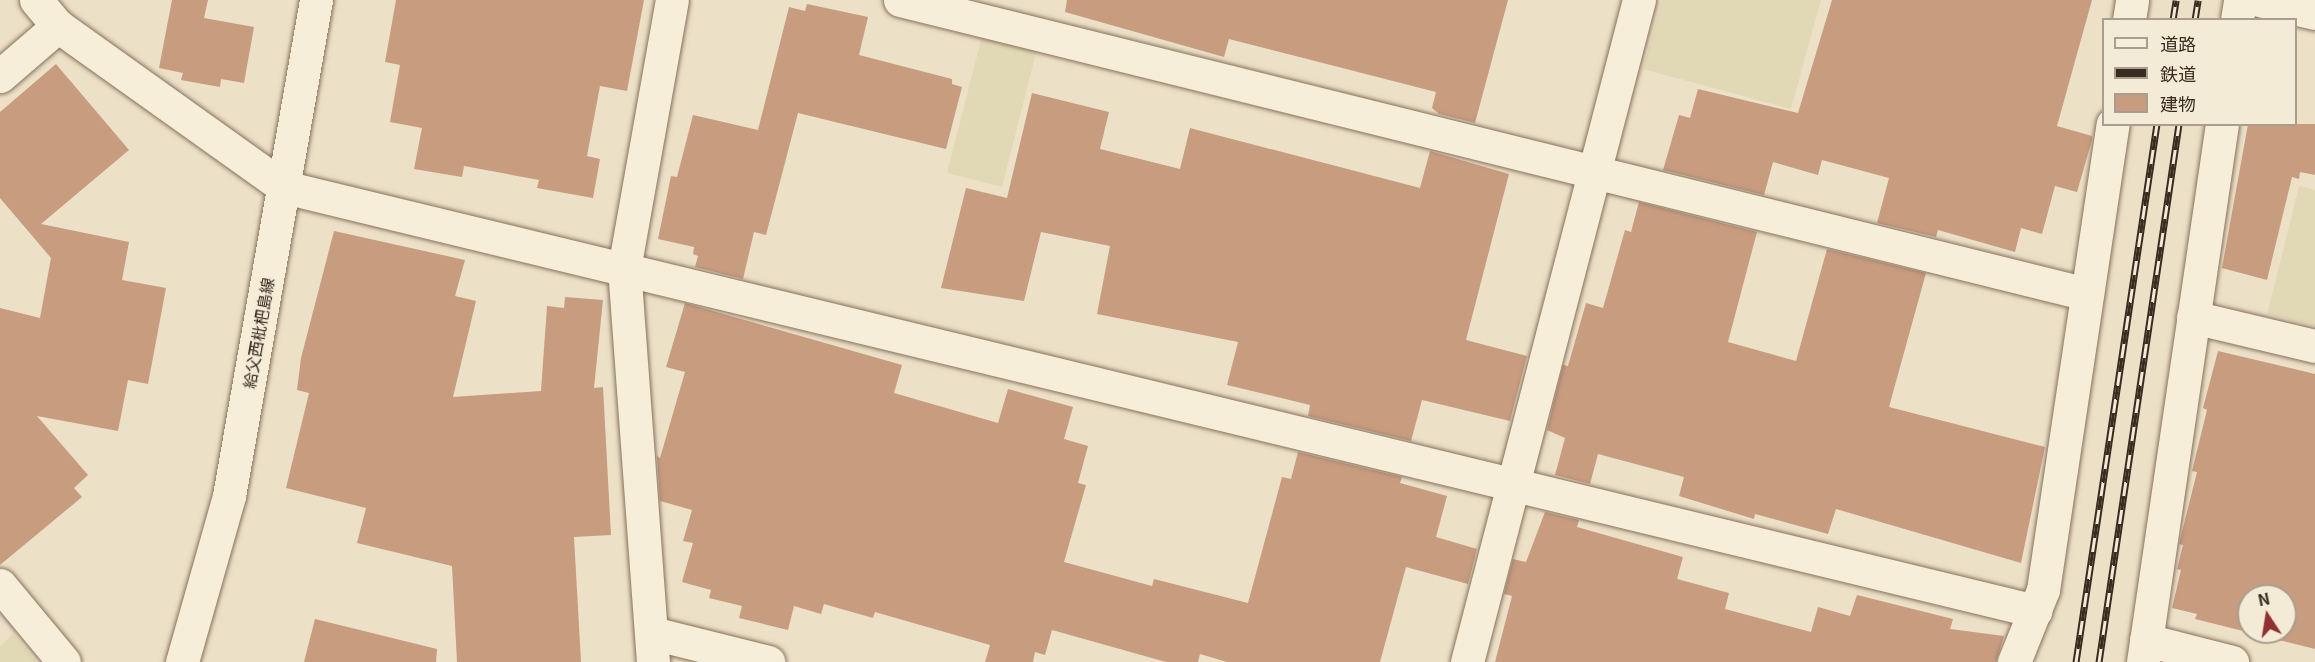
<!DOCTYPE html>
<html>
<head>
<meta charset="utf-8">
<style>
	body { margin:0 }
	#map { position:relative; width:2315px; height:662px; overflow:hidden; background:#ece0c7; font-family:Georgia,"Noto Sans JP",serif }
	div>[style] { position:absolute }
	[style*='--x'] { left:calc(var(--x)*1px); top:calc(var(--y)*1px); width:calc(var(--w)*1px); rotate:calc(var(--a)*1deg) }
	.farmland>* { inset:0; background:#e1d9b5 }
	.building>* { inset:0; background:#c89c7f }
	.roads { filter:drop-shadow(0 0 2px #87725d) drop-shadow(0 0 2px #87725d) }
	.street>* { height:33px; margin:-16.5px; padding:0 16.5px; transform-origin:16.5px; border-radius:16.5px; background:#f7eeda }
	.secondary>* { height:33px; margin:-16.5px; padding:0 16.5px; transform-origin:16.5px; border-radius:16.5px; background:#f7eeda }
	.rail>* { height:7px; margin-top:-3.5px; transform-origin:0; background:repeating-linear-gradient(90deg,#f4ebd6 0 14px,#382b20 0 28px); box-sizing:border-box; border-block:2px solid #382b20 }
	span { translate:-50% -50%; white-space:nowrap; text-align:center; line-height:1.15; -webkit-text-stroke:4.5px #f4ebd6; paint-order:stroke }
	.street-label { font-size:16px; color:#382b20 }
	.legend { position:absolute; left:2102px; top:18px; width:195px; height:108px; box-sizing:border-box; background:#f4ebd6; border:2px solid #a99e8d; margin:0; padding:8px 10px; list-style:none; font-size:18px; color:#382b20 }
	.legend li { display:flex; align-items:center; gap:12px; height:30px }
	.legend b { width:30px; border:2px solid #a99e8d }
	.north { position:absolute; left:2237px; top:584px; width:60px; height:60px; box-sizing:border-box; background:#f4ebd6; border:2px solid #a99e8d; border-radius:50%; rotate:348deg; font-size:16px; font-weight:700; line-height:24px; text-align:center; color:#382b20 }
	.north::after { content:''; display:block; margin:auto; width:21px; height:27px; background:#923133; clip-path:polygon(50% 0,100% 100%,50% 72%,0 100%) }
</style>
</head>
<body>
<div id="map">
	<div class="farmland">
		<div style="clip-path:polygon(1662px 0,1821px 0,1791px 109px,1643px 69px)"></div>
		<div style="clip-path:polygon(982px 36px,1037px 49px,1002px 187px,947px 173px)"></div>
		<div style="clip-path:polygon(2299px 186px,2315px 190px,2315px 326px,2267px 314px)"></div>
		<div style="clip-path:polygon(13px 634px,37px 662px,0 662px,0 646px)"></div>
	</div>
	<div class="building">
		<div style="clip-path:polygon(172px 0,208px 0,204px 18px,254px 27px,244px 83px,221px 79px,220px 87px,181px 80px,183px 73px,159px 68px)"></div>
		<div style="clip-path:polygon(396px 0,644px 0,627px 91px,600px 86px,587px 156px,600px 159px,593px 198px,537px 188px,539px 180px,464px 166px,462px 177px,414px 169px,422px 128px,390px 122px,400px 65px,385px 62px)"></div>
		<div style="clip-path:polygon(1067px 0,1508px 0,1475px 123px,1439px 114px,1432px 108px,1436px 92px,1229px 39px,1224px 57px,1065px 12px)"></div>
		<div style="clip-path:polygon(1832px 0,2092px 0,2057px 126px,2092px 136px,2092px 140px,2077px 192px,2055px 186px,2042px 234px,2021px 228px,2015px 252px,1938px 230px,1936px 237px,1877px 223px,1889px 178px,1822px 160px,1818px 175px,1773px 162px,1764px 195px,1663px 170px,1679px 115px,1690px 118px,1698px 89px,1798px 113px)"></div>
		<div style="clip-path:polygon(807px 4px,868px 17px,859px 55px,952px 79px,952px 84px,962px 87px,946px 149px,798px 113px,766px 235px,754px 232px,743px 279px,695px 267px,698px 256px,693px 254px,694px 247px,658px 239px,671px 176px,677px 177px,693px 115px,758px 130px,789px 7px,805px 11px)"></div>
		<div style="clip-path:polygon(56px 64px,129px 150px,41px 224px,129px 242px,122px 280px,166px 288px,148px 384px,128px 380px,118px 431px,37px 416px,88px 475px,74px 488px,82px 497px,0 565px,0 308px,40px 318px,51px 258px,0 198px,0 112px)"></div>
		<div style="clip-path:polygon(1032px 93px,1109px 112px,1100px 149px,1180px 169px,1190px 128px,1420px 188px,1430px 151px,1509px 174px,1466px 340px,1527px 356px,1510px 421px,1422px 400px,1411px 441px,1308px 416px,1310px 405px,1227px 385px,1238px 342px,1097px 314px,1110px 246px,1041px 232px,1024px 301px,941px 288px,966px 188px,1007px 198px)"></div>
		<div style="clip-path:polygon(2248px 124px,2315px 124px,2315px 175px,2300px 172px,2299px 179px,2292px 177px,2267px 280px,2222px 268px)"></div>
		<div style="clip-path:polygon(1639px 202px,1757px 232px,1728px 342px,1796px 361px,1827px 249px,1926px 273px,1889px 407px,2045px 447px,2021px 563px,1836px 509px,1828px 534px,1755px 514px,1754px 519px,1679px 496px,1684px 477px,1598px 454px,1590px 484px,1555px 475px,1565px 438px,1547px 430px,1563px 365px,1568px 366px,1586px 303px,1603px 308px,1625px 230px,1631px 232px)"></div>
		<div style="clip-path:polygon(334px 231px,465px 260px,455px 296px,476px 301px,453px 397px,541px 391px,547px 306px,564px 308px,565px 297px,603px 300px,594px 388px,603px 387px,611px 535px,574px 537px,581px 662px,457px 662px,452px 566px,357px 543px,366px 508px,286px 488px,309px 393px,297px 390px,301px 358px)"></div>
		<div style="clip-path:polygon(685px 303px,902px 365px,894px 393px,998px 423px,1008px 389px,1073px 407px,1064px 439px,1088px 446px,1078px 483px,1086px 485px,1064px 562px,1152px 586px,1154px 579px,1248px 603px,1282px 477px,1291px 479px,1298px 452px,1402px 477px,1400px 483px,1447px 496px,1436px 537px,1477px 549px,1468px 584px,1406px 567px,1380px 662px,1227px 662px,1200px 654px,1198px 662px,1166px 662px,1052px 630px,1045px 655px,1035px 652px,1033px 662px,985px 662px,990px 645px,875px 612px,873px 618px,824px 604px,821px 614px,794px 606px,788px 630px,739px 618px,742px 606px,709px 598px,711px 590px,682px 582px,693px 543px,683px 541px,692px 510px,660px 501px,657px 456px,660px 458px,685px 372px,666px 367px)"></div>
		<div style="clip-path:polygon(evenodd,2218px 351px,2315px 374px,2315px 649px,2195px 619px,2197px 614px,2172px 608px,2181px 570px,2177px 569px,2183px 545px,2179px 544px,2197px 472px,2192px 471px,2207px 410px,2203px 408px,2218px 351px,2249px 596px,2285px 596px,2285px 632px,2249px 632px,2249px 596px)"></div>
		<div style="clip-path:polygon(1545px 512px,1579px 520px,1577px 527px,1683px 557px,1677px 579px,1729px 593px,1725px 609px,1811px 632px,1818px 607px,1850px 616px,1857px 595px,1953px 619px,1950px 629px,2004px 636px,1996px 662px,1495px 662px,1512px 596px,1504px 594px,1513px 559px,1526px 562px)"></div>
		<div style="clip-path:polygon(315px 619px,437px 649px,436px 662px,304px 662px)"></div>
	</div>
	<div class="roads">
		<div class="street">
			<div style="--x:36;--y:0;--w:34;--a:50"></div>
			<div style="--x:58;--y:26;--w:277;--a:35.5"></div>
			<div style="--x:284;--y:187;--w:1802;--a:13.61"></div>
			<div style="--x:900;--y:0;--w:1223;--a:13.91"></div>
			<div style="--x:2259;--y:0;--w:57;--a:13.1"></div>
			<div style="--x:2129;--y:20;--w:20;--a:-81"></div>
			<div style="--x:2237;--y:20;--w:20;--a:-81"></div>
			<div style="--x:0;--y:76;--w:77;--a:-40.8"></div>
			<div style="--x:2193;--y:317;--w:125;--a:13.4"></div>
			<div style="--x:0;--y:585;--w:100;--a:50.3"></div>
			<div style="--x:652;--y:633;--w:120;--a:14"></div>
			<div style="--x:2146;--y:640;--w:89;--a:14.3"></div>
			<div style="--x:653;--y:662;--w:394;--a:-94.2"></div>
			<div style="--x:624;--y:269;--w:273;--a:-79.9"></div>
			<div style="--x:1467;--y:662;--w:684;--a:-75.44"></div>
			<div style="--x:2014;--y:662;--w:78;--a:-68.1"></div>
			<div style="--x:2043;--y:590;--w:471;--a:-81.5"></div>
			<div style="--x:2143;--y:662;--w:544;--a:-81.65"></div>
		</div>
		<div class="secondary">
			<div style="--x:182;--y:662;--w:173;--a:-74.2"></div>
			<div style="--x:229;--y:496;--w:504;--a:-80.05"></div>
		</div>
	</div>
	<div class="rail">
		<div style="--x:2173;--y:20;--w:20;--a:-81"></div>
		<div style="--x:2195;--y:20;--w:20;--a:-81"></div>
		<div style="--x:2076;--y:662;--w:544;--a:-81.44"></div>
		<div style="--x:2099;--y:662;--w:544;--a:-81.54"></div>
	</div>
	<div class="street-label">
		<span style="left:258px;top:333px;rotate:-80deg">給父西枇杷島線</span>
	</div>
	<ul class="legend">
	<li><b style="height:8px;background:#f7eeda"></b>道路</li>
	<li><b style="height:8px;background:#382b20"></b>鉄道</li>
	<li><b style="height:16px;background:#c89c7f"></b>建物</li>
	</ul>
	<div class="north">N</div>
</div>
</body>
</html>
